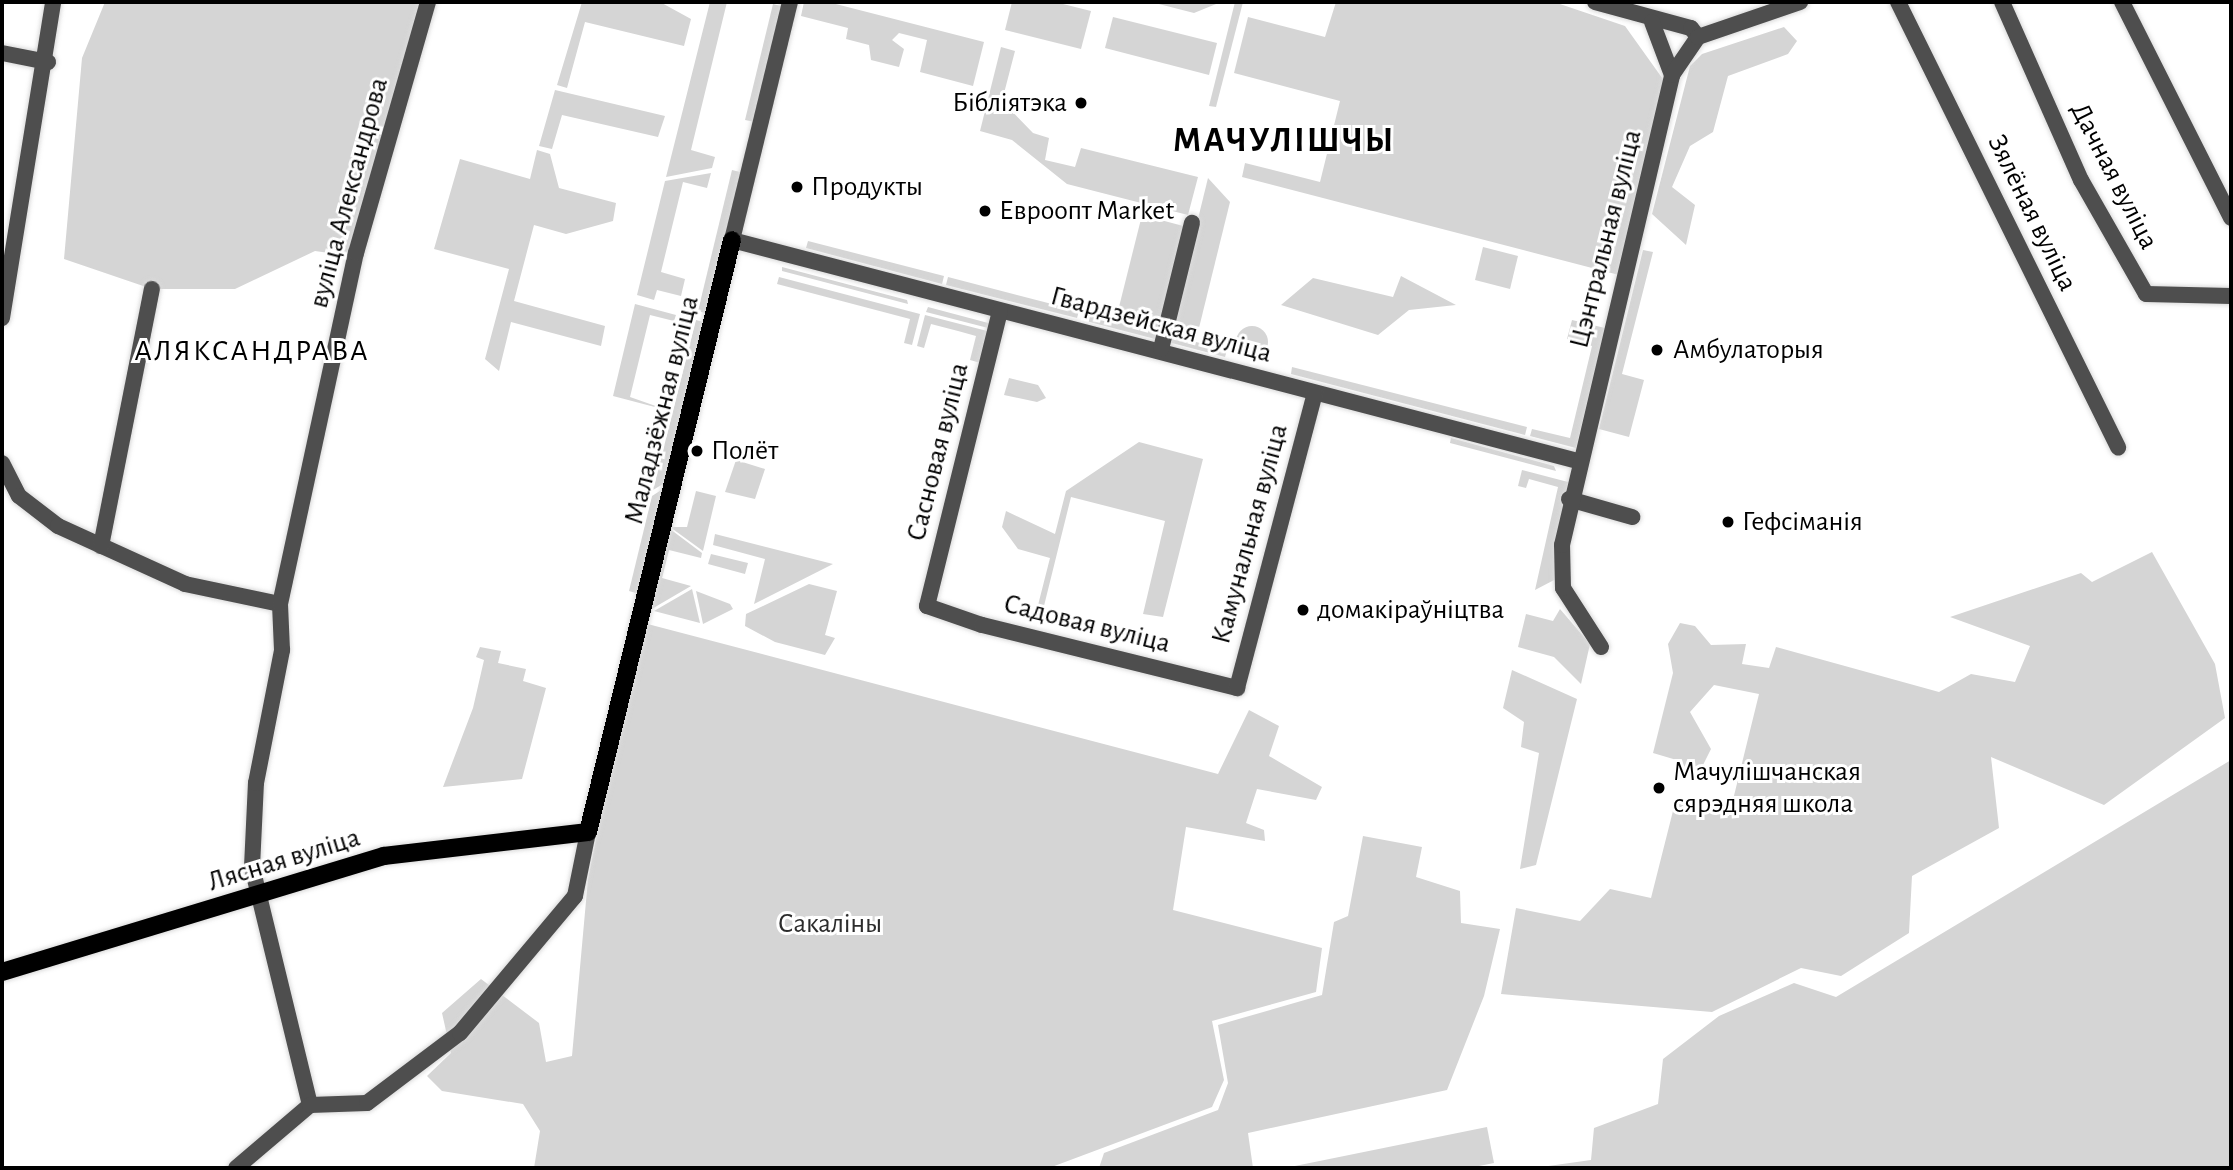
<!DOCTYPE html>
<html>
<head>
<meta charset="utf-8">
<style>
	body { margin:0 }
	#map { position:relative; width:2233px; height:1170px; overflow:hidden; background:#fff; font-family:"Alegreya Sans",sans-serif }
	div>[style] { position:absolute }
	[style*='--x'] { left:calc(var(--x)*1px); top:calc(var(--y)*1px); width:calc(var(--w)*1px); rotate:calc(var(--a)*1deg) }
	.green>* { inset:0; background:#d5d5d5 }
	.round { border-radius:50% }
	.roads { filter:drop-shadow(0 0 2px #dbdbdb) drop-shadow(0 0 2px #dbdbdb) }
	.minor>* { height:16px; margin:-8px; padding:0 8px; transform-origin:8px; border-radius:8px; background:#4e4e4e }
	.major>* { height:18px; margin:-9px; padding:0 9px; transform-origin:9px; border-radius:9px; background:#000 }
	.dots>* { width:19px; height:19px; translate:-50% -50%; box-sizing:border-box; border:4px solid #fff; border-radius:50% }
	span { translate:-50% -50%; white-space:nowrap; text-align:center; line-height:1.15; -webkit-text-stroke:6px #fff; paint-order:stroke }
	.poi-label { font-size:28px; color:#000 }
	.right { translate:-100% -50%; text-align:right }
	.left { translate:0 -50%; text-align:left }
	.street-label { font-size:28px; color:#000 }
	.park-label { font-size:28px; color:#2c2c2c }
	.neighbourhood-label { font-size:30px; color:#000; letter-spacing:2px }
	.district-label { font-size:35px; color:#000; font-weight:700; letter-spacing:2px }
	.frame { position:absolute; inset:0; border:4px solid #000; pointer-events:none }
</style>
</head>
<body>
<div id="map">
	<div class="green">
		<div style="clip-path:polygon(105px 2px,423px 2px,350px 256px,315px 251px,235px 289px,152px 289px,64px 259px,82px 58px)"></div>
		<div style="clip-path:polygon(582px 2px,660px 2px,691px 19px,684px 46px,585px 22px,567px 88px,557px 85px)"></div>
		<div style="clip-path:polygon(710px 2px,727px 2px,691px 150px,715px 157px,712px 168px,666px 177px)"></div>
		<div style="clip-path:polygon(804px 2px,828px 2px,984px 42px,973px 86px,920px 72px,927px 40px,899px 33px,892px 40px,904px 49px,899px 67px,871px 60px,869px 45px,846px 39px,848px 28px,801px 16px)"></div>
		<div style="clip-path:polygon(1012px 2px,1055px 2px,1091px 11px,1081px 49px,1005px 30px)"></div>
		<div style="clip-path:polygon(1151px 2px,1221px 2px,1194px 13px)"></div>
		<div style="clip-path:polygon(1235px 2px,1243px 2px,1216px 107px,1209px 106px)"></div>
		<div style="clip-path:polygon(1336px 2px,1554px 2px,1625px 26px,1665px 82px,1619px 275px,1242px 177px,1245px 163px,1320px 182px,1340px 101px,1234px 73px,1248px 17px,1325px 37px)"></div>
		<div style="clip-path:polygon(773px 4px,785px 7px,755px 122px,745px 120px)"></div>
		<div style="clip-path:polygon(1113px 17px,1217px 43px,1209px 75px,1105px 48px)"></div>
		<div style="clip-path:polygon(1784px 27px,1797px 41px,1788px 54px,1728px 76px,1713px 132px,1690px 146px,1672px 187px,1695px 205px,1686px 245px,1652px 214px,1690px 66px,1702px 54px)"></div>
		<div style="clip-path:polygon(1001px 47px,1015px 51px,1002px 101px,1033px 133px,1049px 138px,1045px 160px,1075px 167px,1081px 148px,1198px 177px,1188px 215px,1067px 184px,1012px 140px,980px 131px)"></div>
		<div style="clip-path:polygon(555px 90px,665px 116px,658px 137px,562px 115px,552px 149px,539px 146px)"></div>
		<div style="clip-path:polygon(537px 150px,550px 154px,559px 188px,616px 203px,613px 221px,566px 234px,534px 225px,514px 301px,605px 326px,601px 346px,511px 322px,499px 371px,485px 359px,509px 269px,434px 249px,460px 159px,530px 179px)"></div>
		<div style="clip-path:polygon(732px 170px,744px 173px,709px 314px,698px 311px)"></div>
		<div style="clip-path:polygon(711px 173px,707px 188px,683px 182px,661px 272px,685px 279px,681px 296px,657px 290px,654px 300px,637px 295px,665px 181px)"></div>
		<div style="clip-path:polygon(1208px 178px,1230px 202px,1196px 340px,1170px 333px)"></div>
		<div style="clip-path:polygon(1142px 215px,1187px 227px,1161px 331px,1116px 319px)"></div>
		<div style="clip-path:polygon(808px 241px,944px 276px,942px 284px,806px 248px)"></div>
		<div style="clip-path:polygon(1483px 247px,1518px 256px,1510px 289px,1475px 280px)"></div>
		<div style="clip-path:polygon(1643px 250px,1653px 252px,1622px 374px,1644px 380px,1629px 437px,1599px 429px)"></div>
		<div style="clip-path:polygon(782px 267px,907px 300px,908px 304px,782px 271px)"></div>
		<div style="clip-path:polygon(1401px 276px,1456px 305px,1409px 310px,1378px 335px,1281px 305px,1313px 278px,1393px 297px)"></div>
		<div style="clip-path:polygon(779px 277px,920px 314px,912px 345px,904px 343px,910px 319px,777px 284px)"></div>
		<div style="clip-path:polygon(948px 277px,1079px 311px,1077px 318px,946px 285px)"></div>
		<div style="clip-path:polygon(635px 304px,676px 315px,674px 321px,650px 315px,630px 397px,670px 411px,613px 396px)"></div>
		<div style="clip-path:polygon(928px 307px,992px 324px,992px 329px,926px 312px)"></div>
		<div style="clip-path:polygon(1084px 313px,1161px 333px,1159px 340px,1082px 320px)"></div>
		<div style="clip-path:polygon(925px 315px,991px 332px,984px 364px,970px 360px,976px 336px,958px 331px,931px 324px,924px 348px,917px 346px)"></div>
		<div style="clip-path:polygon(696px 320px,707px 323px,668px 481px,653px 490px)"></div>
		<div style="clip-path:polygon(1572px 320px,1605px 328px,1576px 448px,1530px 436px,1532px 429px,1570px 438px,1592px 346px,1567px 339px)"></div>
		<div class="round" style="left:1236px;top:326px;width:32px;height:32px"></div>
		<div style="clip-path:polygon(1169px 335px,1227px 350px,1225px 357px,1168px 342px)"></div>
		<div style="clip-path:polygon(1292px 367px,1527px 427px,1525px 435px,1291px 374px)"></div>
		<div style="clip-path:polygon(1009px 378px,1038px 385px,1046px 398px,1037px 402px,1004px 395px)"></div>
		<div style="clip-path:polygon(1451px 438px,1554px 466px,1556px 471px,1450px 443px)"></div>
		<div style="clip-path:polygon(1139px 442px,1203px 459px,1163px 617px,1143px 614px,1165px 521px,1071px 497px,1042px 614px,1036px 613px,1050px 558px,1018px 549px,1002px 527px,1006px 511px,1055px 534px,1066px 491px)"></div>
		<div style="clip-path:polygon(736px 460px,765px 469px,755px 499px,725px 492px)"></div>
		<div style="clip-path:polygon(1522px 470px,1568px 482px,1556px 579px,1535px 590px,1558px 487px,1529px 479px,1526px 488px,1518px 486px)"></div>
		<div style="clip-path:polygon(666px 487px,639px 594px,629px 591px,652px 496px)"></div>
		<div style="clip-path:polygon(696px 491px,716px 496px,703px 551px,670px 527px,687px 527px)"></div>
		<div style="clip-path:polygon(670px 529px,702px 553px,701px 558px,669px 550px,662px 578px,691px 586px,650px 610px)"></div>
		<div style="clip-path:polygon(715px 534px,833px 564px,754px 604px,765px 559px,713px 545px)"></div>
		<div style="clip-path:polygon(2152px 552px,2215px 664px,2225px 718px,2104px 805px,1991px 757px,1999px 828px,1912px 876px,1909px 933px,1841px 976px,1801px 968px,1712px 1012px,1501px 994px,1516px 908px,1580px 921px,1610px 889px,1651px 898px,1675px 803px,1729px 816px,1759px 694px,1714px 685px,1690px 712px,1711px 749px,1701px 769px,1684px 769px,1680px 761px,1653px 753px,1673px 673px,1668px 644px,1680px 623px,1695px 626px,1711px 645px,1746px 644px,1742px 664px,1769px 668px,1776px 647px,1939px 692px,1971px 674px,2015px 682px,2030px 646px,1950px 617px,2081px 573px,2092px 582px)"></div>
		<div style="clip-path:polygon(711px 554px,748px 563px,745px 574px,708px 564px)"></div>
		<div style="clip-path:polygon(809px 584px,837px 591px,825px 635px,835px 638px,825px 655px,775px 642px,745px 626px,746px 614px)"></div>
		<div style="clip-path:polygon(692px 589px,700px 623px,654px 611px)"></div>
		<div style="clip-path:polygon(696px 591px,730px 604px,733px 609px,703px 624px)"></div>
		<div style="clip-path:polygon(1560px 609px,1590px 644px,1581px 684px,1554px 657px,1518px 647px,1526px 614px,1553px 621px)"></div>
		<div style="clip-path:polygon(640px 622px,1218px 774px,1249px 710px,1279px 726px,1269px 756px,1322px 787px,1316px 800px,1257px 789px,1246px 823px,1264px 830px,1265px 841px,1186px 827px,1173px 910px,1322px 948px,1316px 992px,1212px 1021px,1224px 1080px,1212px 1107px,1049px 1168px,534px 1168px,540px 1131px,523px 1104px,442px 1091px,427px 1076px,451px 1053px,442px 1013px,481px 979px,539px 1023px,546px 1062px,572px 1056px,588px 879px)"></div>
		<div style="clip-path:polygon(480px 647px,501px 651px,498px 663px,526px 669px,523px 681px,546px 688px,522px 779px,443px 787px,473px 708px,484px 660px,476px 657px)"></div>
		<div style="clip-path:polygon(1512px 670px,1577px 699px,1536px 865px,1520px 869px,1539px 753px,1521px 747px,1524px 722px,1503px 708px)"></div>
		<div style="clip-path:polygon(2231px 760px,2231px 1168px,1534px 1168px,1591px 1160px,1594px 1128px,1658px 1104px,1663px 1059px,1719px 1016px,1794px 983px,1836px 997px)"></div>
		<div style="clip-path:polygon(1363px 836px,1422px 847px,1416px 877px,1460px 891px,1461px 923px,1500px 929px,1484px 996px,1447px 1090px,1248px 1133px,1253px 1168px,1099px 1168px,1104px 1153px,1218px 1110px,1228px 1083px,1218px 1025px,1322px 995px,1334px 922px,1348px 916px)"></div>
		<div style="clip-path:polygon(1487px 1127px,1494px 1163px,1469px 1168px,1285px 1168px)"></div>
	</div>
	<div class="roads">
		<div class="minor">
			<div style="--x:790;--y:2;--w:245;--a:103.7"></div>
			<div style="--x:732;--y:240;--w:874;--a:14.64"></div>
			<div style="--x:1595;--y:2;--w:99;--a:15.2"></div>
			<div style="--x:1691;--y:28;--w:11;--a:52"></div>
			<div style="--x:1898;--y:2;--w:497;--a:63.7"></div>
			<div style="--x:2002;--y:2;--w:195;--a:66.1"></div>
			<div style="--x:2081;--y:180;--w:131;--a:60.3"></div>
			<div style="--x:2146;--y:294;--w:85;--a:1.3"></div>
			<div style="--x:2122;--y:2;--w:242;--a:63.2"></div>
			<div style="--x:1652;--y:22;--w:57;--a:69.3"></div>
			<div style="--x:2;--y:53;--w:47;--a:11.1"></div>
			<div style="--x:1000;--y:311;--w:304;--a:103.9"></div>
			<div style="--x:927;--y:606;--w:58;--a:19.1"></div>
			<div style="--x:982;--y:625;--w:263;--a:13.9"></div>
			<div style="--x:1237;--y:688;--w:305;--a:-75.2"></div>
			<div style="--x:2;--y:318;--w:320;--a:-80.8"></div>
			<div style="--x:1161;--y:349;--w:130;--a:-76.2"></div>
			<div style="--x:2;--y:463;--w:37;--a:63"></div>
			<div style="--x:19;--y:496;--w:49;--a:37.6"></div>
			<div style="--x:58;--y:526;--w:140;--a:24.5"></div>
			<div style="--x:185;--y:584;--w:97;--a:11.9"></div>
			<div style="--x:1569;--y:499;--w:66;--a:15.9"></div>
			<div style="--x:101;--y:546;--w:262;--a:-78.8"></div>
			<div style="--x:1601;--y:647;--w:70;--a:-122.8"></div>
			<div style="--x:1563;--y:588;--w:43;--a:-91.3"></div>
			<div style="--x:1562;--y:545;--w:483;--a:-76.8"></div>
			<div style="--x:1672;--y:75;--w:46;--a:-55.6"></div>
			<div style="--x:1698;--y:37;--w:108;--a:-18.9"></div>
			<div style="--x:310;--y:1105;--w:245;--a:-103.7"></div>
			<div style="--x:252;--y:867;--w:84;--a:-87.3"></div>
			<div style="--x:256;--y:783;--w:136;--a:-78.9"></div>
			<div style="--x:282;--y:650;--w:46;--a:-92.5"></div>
			<div style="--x:280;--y:604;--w:359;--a:-77.8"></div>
			<div style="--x:356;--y:253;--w:261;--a:-74"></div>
			<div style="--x:236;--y:1168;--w:97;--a:-40.4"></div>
			<div style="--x:310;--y:1105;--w:57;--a:-2"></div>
			<div style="--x:367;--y:1103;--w:116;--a:-37"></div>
			<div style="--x:460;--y:1033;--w:179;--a:-50"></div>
			<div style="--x:575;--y:896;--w:65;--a:-78.5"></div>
		</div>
		<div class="major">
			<div style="--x:2;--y:972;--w:399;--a:-16.9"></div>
			<div style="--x:384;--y:856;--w:205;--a:-6.7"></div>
			<div style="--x:588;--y:832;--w:609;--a:-76.33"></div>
		</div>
	</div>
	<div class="dots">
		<div style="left:1081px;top:103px;background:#000"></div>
		<div style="left:797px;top:187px;background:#000"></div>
		<div style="left:985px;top:211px;background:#000"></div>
		<div style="left:1657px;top:350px;background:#000"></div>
		<div style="left:697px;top:451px;background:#000"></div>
		<div style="left:1728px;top:522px;background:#000"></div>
		<div style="left:1303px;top:610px;background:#000"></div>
		<div style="left:1659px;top:788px;background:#000"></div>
	</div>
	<div class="poi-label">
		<span class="right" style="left:1067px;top:103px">Бібліятэка</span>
		<span class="left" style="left:811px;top:187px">Продукты</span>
		<span class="left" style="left:999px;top:211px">Евроопт Market</span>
		<span class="left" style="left:1673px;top:350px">Амбулаторыя</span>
		<span class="left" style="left:711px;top:451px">Полёт</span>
		<span class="left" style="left:1742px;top:522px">Гефсіманія</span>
		<span class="left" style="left:1317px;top:610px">домакіраўніцтва</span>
		<span class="left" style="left:1673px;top:788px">Мачулішчанская<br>сярэдняя школа</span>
	</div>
	<div class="street-label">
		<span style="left:2114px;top:176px;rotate:63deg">Дачная вуліца</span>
		<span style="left:349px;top:193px;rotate:-75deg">вуліца Александрова</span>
		<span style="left:2032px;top:213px;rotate:64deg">Зялёная вуліца</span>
		<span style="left:1606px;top:239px;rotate:-76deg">Цэнтральная вуліца</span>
		<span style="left:1161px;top:325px;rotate:15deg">Гвардзейская вуліца</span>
		<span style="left:662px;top:410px;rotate:-76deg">Маладзёжная вуліца</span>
		<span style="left:938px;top:452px;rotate:-76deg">Сасновая вуліца</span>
		<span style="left:1250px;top:534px;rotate:-75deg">Камунальная вуліца</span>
		<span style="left:1087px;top:624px;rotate:14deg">Садовая вуліца</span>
		<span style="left:284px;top:860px;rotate:-17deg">Лясная вуліца</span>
	</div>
	<div class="park-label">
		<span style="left:830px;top:924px">Сакаліны</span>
	</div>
	<div class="neighbourhood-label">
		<span style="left:252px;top:351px">АЛЯКСАНДРАВА</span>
	</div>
	<div class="district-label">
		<span style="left:1284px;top:141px">МАЧУЛІШЧЫ</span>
	</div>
	<div class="frame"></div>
</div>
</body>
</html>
